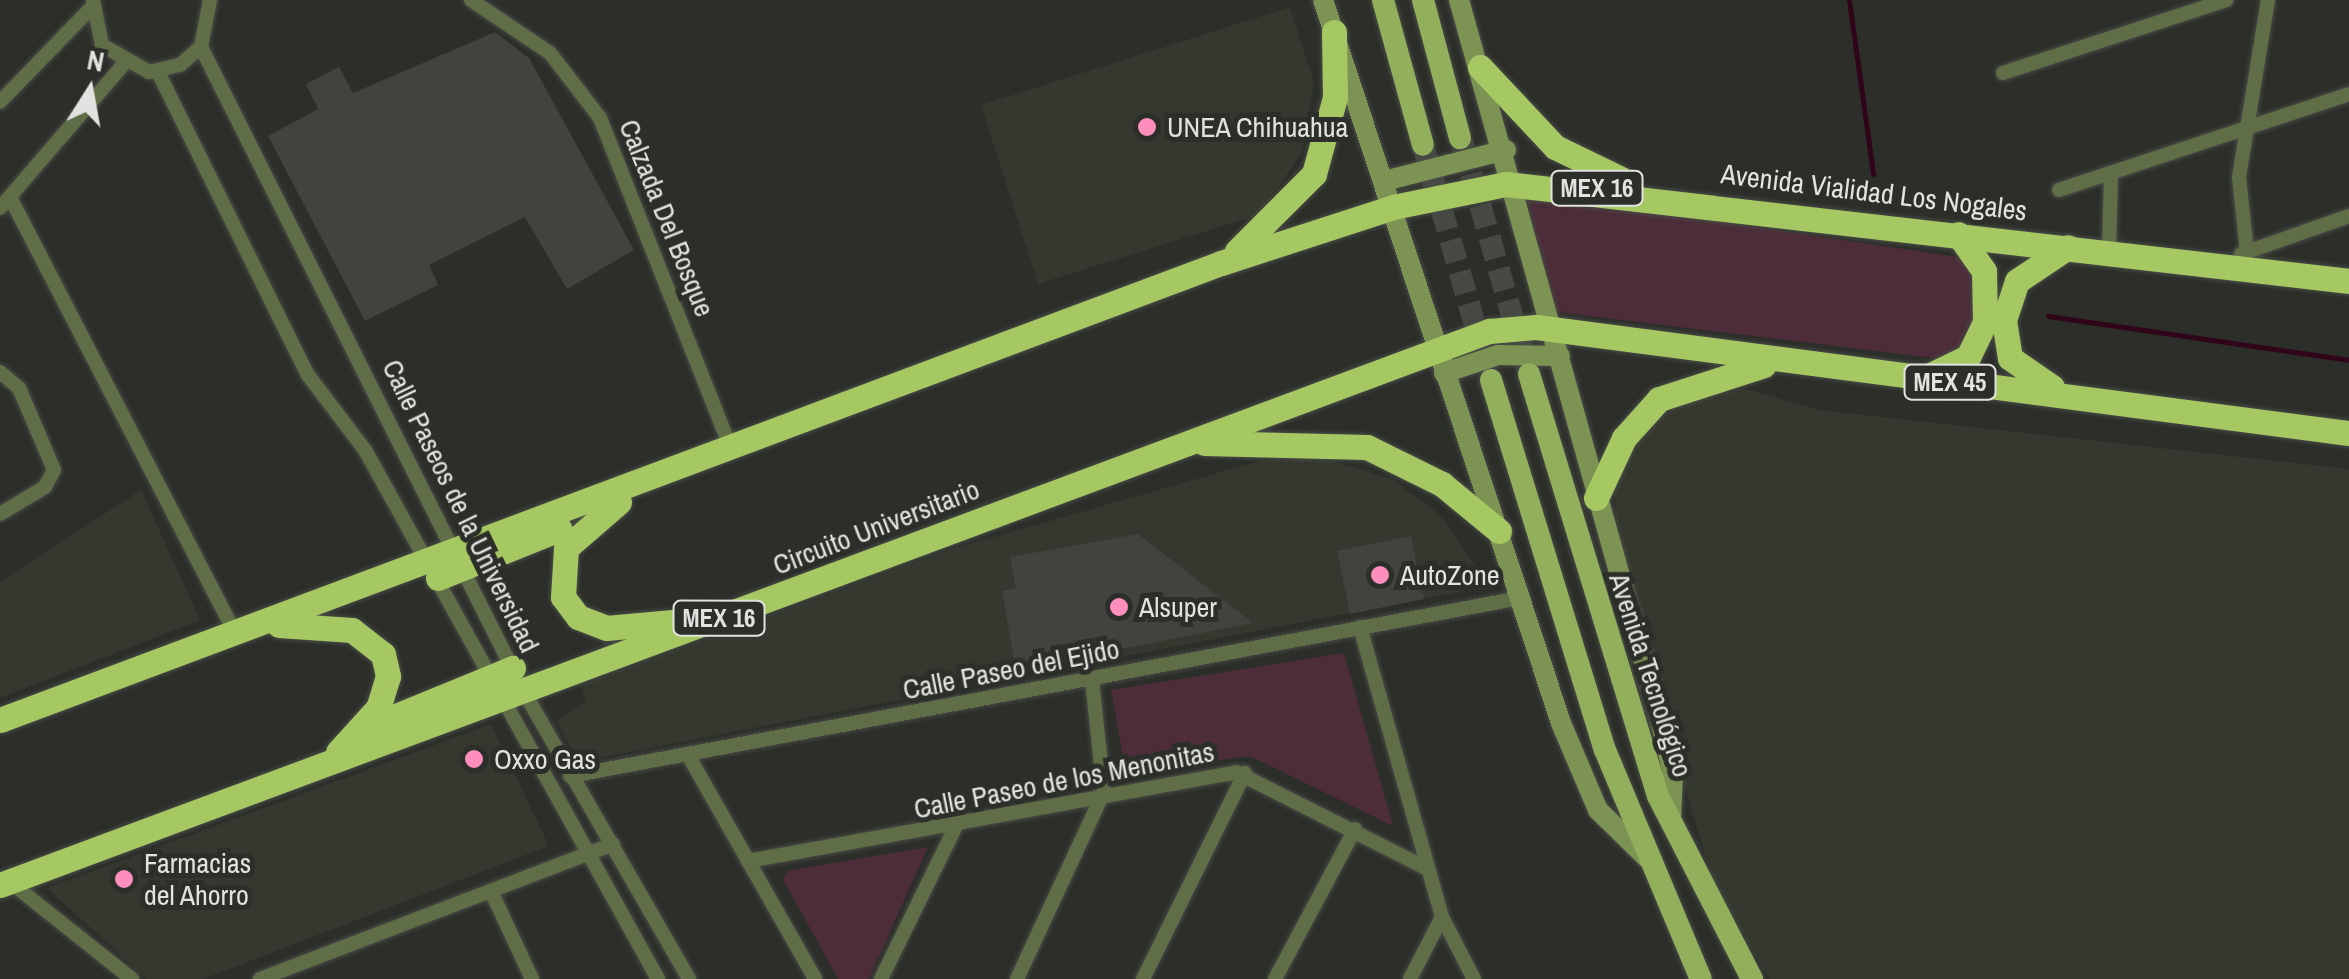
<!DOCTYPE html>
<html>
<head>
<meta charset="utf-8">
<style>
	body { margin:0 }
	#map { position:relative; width:2349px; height:979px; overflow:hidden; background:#2c2e29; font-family:"Archivo Narrow",sans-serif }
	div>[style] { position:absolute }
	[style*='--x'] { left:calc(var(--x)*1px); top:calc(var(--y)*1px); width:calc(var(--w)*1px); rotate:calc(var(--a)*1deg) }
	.built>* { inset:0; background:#34382e }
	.green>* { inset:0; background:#4c2d39 }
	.stream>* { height:5px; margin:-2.5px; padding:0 2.5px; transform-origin:2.5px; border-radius:2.5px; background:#30051a }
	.building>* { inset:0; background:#41433e }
	.primary-tunnel>* { height:22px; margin-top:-11px; transform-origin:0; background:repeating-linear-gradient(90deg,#474944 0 22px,transparent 0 33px) }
	.roads { filter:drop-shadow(0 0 2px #494b46) drop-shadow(0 0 2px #494b46) }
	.street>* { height:14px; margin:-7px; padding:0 7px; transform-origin:7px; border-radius:7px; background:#606e48 }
	.secondary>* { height:20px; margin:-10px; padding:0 10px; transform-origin:10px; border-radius:10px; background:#7d9354 }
	.primary>* { height:22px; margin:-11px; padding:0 11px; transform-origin:11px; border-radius:11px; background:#92af5c }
	.highway>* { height:25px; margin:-12.5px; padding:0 12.5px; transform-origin:12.5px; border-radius:12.5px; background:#a6c863 }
	.dots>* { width:28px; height:28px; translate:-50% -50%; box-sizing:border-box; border:5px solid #2c2e29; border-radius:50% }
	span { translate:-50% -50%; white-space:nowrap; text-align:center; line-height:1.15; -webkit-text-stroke:10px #2c2e29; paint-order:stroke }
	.shield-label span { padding:2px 8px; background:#2c2e29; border:2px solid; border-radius:8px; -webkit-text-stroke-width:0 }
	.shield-label { font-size:25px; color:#e2e3e0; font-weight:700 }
	.poi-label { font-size:28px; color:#e2e3e0 }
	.left { translate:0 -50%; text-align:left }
	.street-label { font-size:28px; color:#e2e3e0 }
	.north { position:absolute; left:40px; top:40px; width:100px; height:100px; -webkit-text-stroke:8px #2c2e29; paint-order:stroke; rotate:11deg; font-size:28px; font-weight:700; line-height:40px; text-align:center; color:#e2e3e0 }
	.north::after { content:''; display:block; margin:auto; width:35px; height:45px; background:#e2e3e0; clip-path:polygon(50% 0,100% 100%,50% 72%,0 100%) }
</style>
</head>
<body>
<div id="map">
	<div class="built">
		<div style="clip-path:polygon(1290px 7px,1314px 82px,1303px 150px,1261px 214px,1038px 284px,981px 105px)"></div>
		<div style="clip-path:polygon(1746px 389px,1819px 410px,2349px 469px,2349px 979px,1769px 979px,1713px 881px,1619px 566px,1613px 470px,1661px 404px)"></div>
		<div style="clip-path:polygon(1320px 458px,1393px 479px,1442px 517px,1489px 586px,578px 762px,556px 720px,586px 701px,581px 685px,952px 549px,1263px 460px)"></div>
		<div style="clip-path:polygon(141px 490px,200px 620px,0 698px,0 582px)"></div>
		<div style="clip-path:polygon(491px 724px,549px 846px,203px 979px,146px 979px,47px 888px)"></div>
	</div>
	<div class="green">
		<div style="clip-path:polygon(1525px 193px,1958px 257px,1976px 274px,1980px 297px,1967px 348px,1941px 359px,1556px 312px)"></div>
		<div style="clip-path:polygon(1344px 653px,1393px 826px,1250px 756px,1126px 773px,1111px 690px)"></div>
		<div style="clip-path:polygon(928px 847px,869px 979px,838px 979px,783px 879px,787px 871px)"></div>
	</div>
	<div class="stream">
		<div style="--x:1849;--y:0;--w:176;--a:82.1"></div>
		<div style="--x:2048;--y:316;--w:304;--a:8.3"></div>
	</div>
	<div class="building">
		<div style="clip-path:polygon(495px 32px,529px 58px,634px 250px,567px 289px,525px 217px,429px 265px,438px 285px,365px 321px,268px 136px,318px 109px,306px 84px,339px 67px,353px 93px)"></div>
		<div style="clip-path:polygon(1138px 534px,1253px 623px,1016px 670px,1002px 591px,1016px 588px,1010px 557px)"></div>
		<div style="clip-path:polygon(1411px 536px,1424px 599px,1350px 614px,1337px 551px)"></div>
	</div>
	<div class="primary-tunnel">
		<div style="--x:1462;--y:142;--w:241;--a:73.9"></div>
		<div style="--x:1423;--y:145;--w:216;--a:73.9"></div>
	</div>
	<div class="roads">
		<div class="street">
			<div style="--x:93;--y:0;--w:46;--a:78.7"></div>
			<div style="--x:102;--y:45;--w:54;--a:29.9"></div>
			<div style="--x:149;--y:72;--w:32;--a:-13"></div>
			<div style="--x:180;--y:65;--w:28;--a:-41"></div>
			<div style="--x:201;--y:47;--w:48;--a:-79.2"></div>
			<div style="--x:471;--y:0;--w:95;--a:33.9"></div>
			<div style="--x:550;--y:53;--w:82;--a:52.4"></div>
			<div style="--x:600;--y:118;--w:354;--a:68.4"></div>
			<div style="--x:201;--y:47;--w:721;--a:63.4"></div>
			<div style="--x:524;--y:692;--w:331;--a:60.1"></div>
			<div style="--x:158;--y:72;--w:338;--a:63.7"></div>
			<div style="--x:308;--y:375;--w:94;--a:52.8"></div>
			<div style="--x:365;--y:450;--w:605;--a:61.02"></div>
			<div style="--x:2003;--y:73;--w:235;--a:-18.1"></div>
			<div style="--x:0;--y:102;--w:132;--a:-45.9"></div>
			<div style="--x:2059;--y:190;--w:305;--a:-18.3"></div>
			<div style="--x:11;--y:199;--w:491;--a:62.7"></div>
			<div style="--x:0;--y:208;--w:189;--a:-49.3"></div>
			<div style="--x:2109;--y:251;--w:77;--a:-88.5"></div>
			<div style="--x:2247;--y:252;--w:75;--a:-96.1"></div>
			<div style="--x:2239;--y:177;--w:179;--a:-80.7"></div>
			<div style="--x:2241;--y:254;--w:114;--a:-19.4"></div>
			<div style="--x:0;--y:372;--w:25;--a:40"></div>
			<div style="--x:19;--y:388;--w:89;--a:66.9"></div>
			<div style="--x:54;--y:470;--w:19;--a:118"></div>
			<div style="--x:45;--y:487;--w:52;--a:149"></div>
			<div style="--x:1360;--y:627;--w:301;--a:74.2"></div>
			<div style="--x:1442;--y:917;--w:70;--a:62.7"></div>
			<div style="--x:688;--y:755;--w:257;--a:60.4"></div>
			<div style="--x:570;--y:776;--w:967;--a:-10.61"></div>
			<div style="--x:748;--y:861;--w:496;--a:-10.3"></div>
			<div style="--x:1236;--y:772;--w:215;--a:26.8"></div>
			<div style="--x:10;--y:882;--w:156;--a:38.5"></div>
			<div style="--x:491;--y:891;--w:97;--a:65"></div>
			<div style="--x:260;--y:979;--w:378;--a:-20.9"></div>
			<div style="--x:881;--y:979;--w:168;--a:-63.9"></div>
			<div style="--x:1017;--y:979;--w:206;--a:-65.1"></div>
			<div style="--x:1104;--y:792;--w:114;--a:-96.1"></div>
			<div style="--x:1143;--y:979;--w:230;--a:-63.7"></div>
			<div style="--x:1275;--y:979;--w:170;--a:-61.9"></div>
			<div style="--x:1410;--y:979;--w:70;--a:-62.7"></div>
		</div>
		<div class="secondary">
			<div style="--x:1323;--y:0;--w:761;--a:71.78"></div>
			<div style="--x:1561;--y:723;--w:95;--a:67"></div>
			<div style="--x:1598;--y:810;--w:69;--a:44.4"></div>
			<div style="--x:1459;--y:0;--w:747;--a:74.38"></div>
			<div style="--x:1660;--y:719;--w:57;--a:76.7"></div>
			<div style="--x:1673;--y:774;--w:45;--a:92.5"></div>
			<div style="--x:1384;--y:181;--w:126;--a:-14.3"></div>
			<div style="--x:1444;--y:373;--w:57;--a:-18.4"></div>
			<div style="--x:1498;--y:355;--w:62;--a:0.9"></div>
		</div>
		<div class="primary">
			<div style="--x:1383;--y:0;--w:150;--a:74.6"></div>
			<div style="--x:1423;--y:0;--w:143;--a:75"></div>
			<div style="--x:1529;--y:374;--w:441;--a:73"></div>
			<div style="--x:1658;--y:796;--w:206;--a:62.8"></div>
			<div style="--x:1491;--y:380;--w:387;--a:72.9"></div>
			<div style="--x:1605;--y:750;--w:248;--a:67.3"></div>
		</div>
		<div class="highway">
			<div style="--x:1480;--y:67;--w:110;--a:46.8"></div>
			<div style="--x:1555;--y:147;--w:73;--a:25.9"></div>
			<div style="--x:1237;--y:251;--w:109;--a:-45"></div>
			<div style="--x:1314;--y:174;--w:80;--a:-74.7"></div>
			<div style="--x:1335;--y:97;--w:65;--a:-90.9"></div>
			<div style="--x:1924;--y:378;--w:49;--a:-25.5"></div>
			<div style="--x:1968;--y:357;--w:39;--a:-64"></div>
			<div style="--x:1985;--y:322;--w:51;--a:-91.1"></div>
			<div style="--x:1984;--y:271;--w:45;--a:-125.1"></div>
			<div style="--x:2052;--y:387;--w:51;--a:-145.4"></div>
			<div style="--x:2010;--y:358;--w:38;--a:-99"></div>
			<div style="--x:2004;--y:320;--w:41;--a:-71.6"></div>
			<div style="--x:2017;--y:281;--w:61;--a:-33.7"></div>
			<div style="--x:1204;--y:443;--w:163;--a:1.4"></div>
			<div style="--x:1367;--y:447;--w:84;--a:26.3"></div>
			<div style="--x:1442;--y:484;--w:74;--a:39.5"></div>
			<div style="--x:1596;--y:498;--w:66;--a:-65"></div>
			<div style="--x:1624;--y:438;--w:52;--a:-48.1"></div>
			<div style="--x:1659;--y:399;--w:110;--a:-17.9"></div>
			<div style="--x:619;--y:502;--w:70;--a:139"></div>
			<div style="--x:566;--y:548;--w:49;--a:93.5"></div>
			<div style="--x:563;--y:597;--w:25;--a:53"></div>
			<div style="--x:578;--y:617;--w:30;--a:21"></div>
			<div style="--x:606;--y:628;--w:67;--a:-5.1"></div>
			<div style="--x:438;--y:578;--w:131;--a:-22"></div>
			<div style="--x:279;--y:625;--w:73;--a:3.9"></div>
			<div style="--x:352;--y:630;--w:39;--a:38"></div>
			<div style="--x:383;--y:654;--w:23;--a:77"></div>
			<div style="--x:388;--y:676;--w:34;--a:107"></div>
			<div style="--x:378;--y:708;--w:59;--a:132.3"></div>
			<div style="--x:0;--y:720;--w:1304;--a:-20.52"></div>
			<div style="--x:1221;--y:263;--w:181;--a:-18"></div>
			<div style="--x:1393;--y:207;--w:115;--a:-11.5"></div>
			<div style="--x:1506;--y:184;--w:849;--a:6.56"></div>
			<div style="--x:364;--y:729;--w:161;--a:-22.3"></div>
			<div style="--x:0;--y:885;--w:1589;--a:-20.41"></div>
			<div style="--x:1489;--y:331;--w:47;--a:-4.9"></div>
			<div style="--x:1536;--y:327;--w:820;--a:7.43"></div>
		</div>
	</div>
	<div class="dots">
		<div style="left:1147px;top:127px;background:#fe8ebb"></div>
		<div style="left:1380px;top:575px;background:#fe8ebb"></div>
		<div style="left:1119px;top:607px;background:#fe8ebb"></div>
		<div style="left:474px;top:759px;background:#fe8ebb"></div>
		<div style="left:124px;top:879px;background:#fe8ebb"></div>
	</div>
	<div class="shield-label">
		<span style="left:1597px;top:188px">MEX 16</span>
		<span style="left:1950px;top:382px">MEX 45</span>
		<span style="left:719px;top:618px">MEX 16</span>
	</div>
	<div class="poi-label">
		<span class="left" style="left:1167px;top:127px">UNEA Chihuahua</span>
		<span class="left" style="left:1400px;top:575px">AutoZone</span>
		<span class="left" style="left:1139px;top:607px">Alsuper</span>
		<span class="left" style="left:494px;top:759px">Oxxo Gas</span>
		<span class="left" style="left:144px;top:879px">Farmacias<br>del Ahorro</span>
	</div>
	<div class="street-label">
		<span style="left:1874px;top:192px;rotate:7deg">Avenida Vialidad Los Nogales</span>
		<span style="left:667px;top:218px;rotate:68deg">Calzada Del Bosque</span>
		<span style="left:461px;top:506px;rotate:64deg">Calle Paseos de la Universidad</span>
		<span style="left:876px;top:527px;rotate:-21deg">Circuito Universitario</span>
		<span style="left:1011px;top:669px;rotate:-11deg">Calle Paseo del Ejido</span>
		<span style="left:1651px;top:675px;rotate:72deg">Avenida Tecnológico</span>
		<span style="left:1064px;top:780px;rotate:-11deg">Calle Paseo de los Menonitas</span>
	</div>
	<div class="north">N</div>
</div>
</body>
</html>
